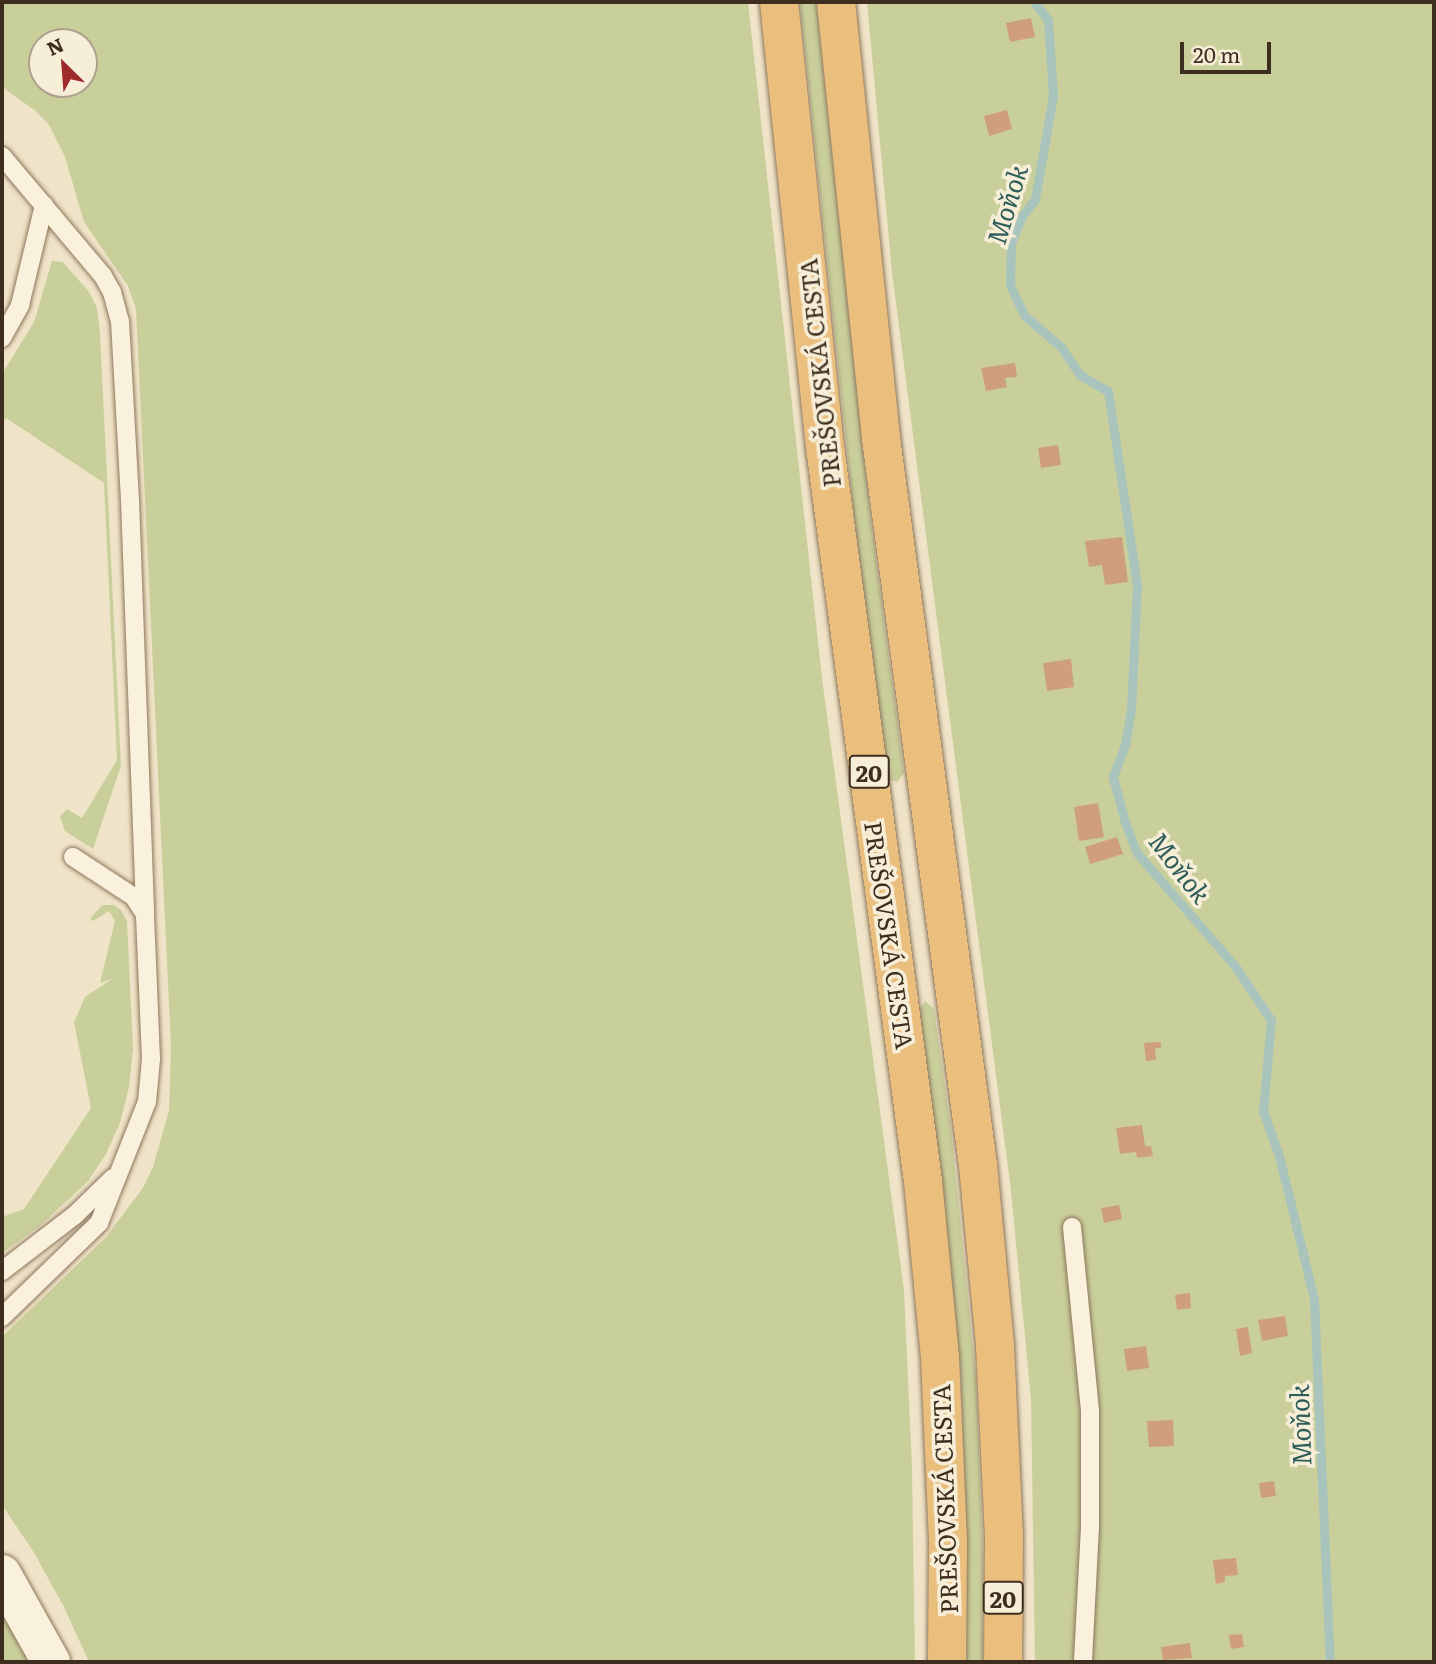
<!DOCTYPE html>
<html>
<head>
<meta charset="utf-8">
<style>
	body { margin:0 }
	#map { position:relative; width:1436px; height:1664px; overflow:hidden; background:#f0e4c8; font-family:Literata,serif }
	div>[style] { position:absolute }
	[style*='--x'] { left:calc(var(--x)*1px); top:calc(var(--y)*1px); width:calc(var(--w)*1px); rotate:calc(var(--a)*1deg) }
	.green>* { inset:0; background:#c9cf9b }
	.stream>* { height:9px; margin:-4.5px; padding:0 4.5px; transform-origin:4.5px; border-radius:4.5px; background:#a9c4bc }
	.building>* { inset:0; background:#cf9f7d }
	.roads { filter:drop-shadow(0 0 2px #8d765c) drop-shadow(0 0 2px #8d765c) }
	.service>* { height:18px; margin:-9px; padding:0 9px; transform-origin:9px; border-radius:9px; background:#faf1dc }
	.tertiary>* { height:38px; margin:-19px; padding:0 19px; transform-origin:19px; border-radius:19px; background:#faf1dc }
	.trunk>* { height:38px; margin:-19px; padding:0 19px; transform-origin:19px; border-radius:19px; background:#eabe7c }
	span { translate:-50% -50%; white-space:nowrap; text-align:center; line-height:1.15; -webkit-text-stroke:7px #f7eed8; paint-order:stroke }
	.shield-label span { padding:2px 5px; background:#f7eed8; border:2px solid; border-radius:5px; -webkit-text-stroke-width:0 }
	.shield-label { font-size:23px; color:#3d2e20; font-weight:700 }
	.street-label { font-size:24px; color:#3d2e20 }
	.water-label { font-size:26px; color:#2f5d5a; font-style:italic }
	.frame { position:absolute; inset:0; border:4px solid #3d2e20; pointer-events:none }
	.north { position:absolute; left:28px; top:28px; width:70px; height:70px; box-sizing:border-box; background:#f7eed8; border:2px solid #ada18e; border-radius:50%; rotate:335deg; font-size:19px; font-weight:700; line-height:28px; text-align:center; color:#3d2e20 }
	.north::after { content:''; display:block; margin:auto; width:24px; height:32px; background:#9e2a2b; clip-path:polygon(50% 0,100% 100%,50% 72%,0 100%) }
	.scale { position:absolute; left:1180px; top:42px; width:91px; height:32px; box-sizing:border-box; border:4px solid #3d2e20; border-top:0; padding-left:9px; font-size:21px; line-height:24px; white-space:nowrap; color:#3d2e20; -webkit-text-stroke:5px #f7eed8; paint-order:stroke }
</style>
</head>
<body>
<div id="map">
	<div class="green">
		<div style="clip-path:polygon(evenodd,2px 2px,748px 2px,822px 678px,904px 1290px,912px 1467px,915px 1662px,89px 1662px,64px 1607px,33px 1551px,2px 1505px,2px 1337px,106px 1237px,143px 1188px,153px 1167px,169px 1111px,171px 1047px,136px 309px,128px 286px,84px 222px,65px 157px,49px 125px,37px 112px,2px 87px,2px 2px,84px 42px,84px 84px,42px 84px,42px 42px,84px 42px)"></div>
		<div style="clip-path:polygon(800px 2px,816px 2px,871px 523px,904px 773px,897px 782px,890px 780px,888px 775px,855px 525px)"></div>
		<div style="clip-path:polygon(867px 2px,1434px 2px,1434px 1662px,1035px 1662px,1031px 1400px,1011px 1191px,892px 273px)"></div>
		<div style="clip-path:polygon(52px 261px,63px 262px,89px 292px,97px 308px,100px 333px,121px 766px,93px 849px,65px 831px,60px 816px,67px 809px,82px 818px,117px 760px,104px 483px,6px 418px,2px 424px,2px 374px,34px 322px)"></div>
		<div style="clip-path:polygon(102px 905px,114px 905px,121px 910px,127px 921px,133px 1048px,129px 1087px,120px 1123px,106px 1154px,88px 1181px,41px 1225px,2px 1253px,2px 1217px,24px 1209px,91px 1108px,74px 1022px,85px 997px,112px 979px,100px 983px,115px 921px,109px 911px,93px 921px,90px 919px)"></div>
		<div style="clip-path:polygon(925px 1001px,934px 1009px,952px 1137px,976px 1380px,983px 1553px,983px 1662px,967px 1662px,967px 1553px,961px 1381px,936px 1139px,919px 1011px)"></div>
		<div style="clip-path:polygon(2px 1605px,32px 1662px,2px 1662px)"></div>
	</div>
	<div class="stream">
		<div style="--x:1034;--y:2;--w:23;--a:52"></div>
		<div style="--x:1048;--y:20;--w:76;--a:86.2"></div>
		<div style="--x:1053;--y:96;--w:105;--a:99.9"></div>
		<div style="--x:1035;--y:199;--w:21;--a:127"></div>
		<div style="--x:1022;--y:216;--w:29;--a:112"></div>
		<div style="--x:1011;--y:243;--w:42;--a:91.4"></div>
		<div style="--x:1010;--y:285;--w:33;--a:65"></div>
		<div style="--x:1024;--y:315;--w:49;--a:40.9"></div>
		<div style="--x:1061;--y:347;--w:34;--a:56"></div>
		<div style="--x:1080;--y:375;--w:32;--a:30"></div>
		<div style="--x:1108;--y:391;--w:195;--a:81.5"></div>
		<div style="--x:1137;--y:584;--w:126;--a:92.7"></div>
		<div style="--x:1131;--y:710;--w:36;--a:100"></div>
		<div style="--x:1125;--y:745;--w:34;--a:111"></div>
		<div style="--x:1113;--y:777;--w:47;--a:75.1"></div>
		<div style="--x:1125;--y:822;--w:33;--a:69"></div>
		<div style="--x:1137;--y:853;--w:150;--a:49.1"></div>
		<div style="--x:1235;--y:966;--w:65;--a:56.3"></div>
		<div style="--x:1271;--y:1020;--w:91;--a:95"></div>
		<div style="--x:1263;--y:1111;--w:48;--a:70.4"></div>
		<div style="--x:1279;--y:1156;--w:147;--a:76.2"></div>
		<div style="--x:1314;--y:1299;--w:363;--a:87.5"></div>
	</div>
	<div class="building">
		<div style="clip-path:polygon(1031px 18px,1035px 37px,1010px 42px,1006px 23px)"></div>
		<div style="clip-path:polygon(1007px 110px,1012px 129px,989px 136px,984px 116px)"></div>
		<div style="clip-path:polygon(1015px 363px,1017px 377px,1005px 378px,1007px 387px,986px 391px,981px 368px)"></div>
		<div style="clip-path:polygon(1058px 445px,1061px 465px,1041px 468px,1038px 448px)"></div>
		<div style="clip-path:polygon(1122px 537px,1128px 582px,1105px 585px,1102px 565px,1089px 567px,1085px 541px)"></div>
		<div style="clip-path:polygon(1071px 659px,1074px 687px,1047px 691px,1043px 663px)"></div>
		<div style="clip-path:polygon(1098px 803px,1104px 837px,1079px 841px,1074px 807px)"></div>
		<div style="clip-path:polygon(1117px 837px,1123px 854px,1090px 864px,1085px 847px)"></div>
		<div style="clip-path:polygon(1161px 1042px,1161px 1048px,1155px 1048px,1156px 1060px,1146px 1061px,1144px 1043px)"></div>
		<div style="clip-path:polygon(1142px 1125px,1145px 1146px,1151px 1146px,1153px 1156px,1137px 1158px,1136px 1152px,1120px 1154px,1116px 1128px)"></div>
		<div style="clip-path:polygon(1119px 1205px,1122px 1219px,1104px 1223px,1101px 1208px)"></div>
		<div style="clip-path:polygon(1190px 1293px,1191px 1308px,1177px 1310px,1175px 1295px)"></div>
		<div style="clip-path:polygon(1285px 1316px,1288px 1336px,1262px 1341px,1258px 1320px)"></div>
		<div style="clip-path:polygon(1248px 1327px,1252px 1353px,1240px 1356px,1236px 1329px)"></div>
		<div style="clip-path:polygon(1146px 1346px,1149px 1368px,1127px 1371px,1124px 1349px)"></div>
		<div style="clip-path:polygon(1173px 1420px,1174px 1446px,1149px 1447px,1147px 1421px)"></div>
		<div style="clip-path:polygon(1274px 1481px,1276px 1496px,1261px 1498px,1259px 1483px)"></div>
		<div style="clip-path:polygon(1236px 1558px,1238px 1575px,1225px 1576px,1225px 1582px,1216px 1584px,1213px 1560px)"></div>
		<div style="clip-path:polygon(1242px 1634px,1244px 1647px,1231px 1649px,1229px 1635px)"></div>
		<div style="clip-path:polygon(1190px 1643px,1192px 1658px,1163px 1660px,1161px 1647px)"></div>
	</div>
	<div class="roads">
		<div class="service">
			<div style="--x:2;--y:156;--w:157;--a:49.9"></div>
			<div style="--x:103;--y:276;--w:18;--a:61"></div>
			<div style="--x:112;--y:292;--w:30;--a:75"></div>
			<div style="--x:120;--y:321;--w:179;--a:86.8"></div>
			<div style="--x:130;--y:500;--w:414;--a:87.9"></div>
			<div style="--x:2;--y:338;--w:38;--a:-61"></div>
			<div style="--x:20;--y:305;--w:103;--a:-76.5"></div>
			<div style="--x:1072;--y:1227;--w:185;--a:84.4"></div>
			<div style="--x:1090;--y:1411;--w:116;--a:90"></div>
			<div style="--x:1090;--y:1527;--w:135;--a:93"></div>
			<div style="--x:2;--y:1271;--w:92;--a:-37.5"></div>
			<div style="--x:75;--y:1215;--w:53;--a:-44.2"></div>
			<div style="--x:2;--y:1317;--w:135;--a:-44.1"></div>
			<div style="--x:99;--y:1223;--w:130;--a:-68.4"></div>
			<div style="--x:147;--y:1102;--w:43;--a:-84.7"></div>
			<div style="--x:151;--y:1059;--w:145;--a:-92.4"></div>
			<div style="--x:145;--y:914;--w:20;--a:-123"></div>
			<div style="--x:134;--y:897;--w:73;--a:-146.7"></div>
		</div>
		<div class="tertiary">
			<div style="--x:2;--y:1574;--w:101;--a:60.9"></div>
		</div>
		<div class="trunk">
			<div style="--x:779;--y:2;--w:454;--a:84.1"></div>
			<div style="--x:826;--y:454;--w:733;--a:82.4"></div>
			<div style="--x:923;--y:1181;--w:178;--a:84.5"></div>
			<div style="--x:940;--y:1358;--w:184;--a:87.5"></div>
			<div style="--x:948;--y:1542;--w:120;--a:90.5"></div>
			<div style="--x:836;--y:2;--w:438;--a:84.1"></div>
			<div style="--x:881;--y:438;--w:733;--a:82.4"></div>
			<div style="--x:978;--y:1165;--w:182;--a:84.6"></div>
			<div style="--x:995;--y:1346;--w:188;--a:87.3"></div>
			<div style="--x:1004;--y:1534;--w:128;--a:90.4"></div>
		</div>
	</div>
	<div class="shield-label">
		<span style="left:869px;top:772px">20</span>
		<span style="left:1003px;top:1598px">20</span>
	</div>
	<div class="street-label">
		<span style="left:819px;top:373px;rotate:-96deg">PREŠOVSKÁ CESTA</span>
		<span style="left:890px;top:935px;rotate:82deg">PREŠOVSKÁ CESTA</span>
		<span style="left:944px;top:1499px;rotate:-92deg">PREŠOVSKÁ CESTA</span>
	</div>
	<div class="water-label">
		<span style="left:1006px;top:204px;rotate:-73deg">Moňok</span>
		<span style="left:1181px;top:867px;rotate:52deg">Moňok</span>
		<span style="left:1299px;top:1425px;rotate:-92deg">Moňok</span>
	</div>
	<div class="frame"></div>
	<div class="north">N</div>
	<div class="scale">20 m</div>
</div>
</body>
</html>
